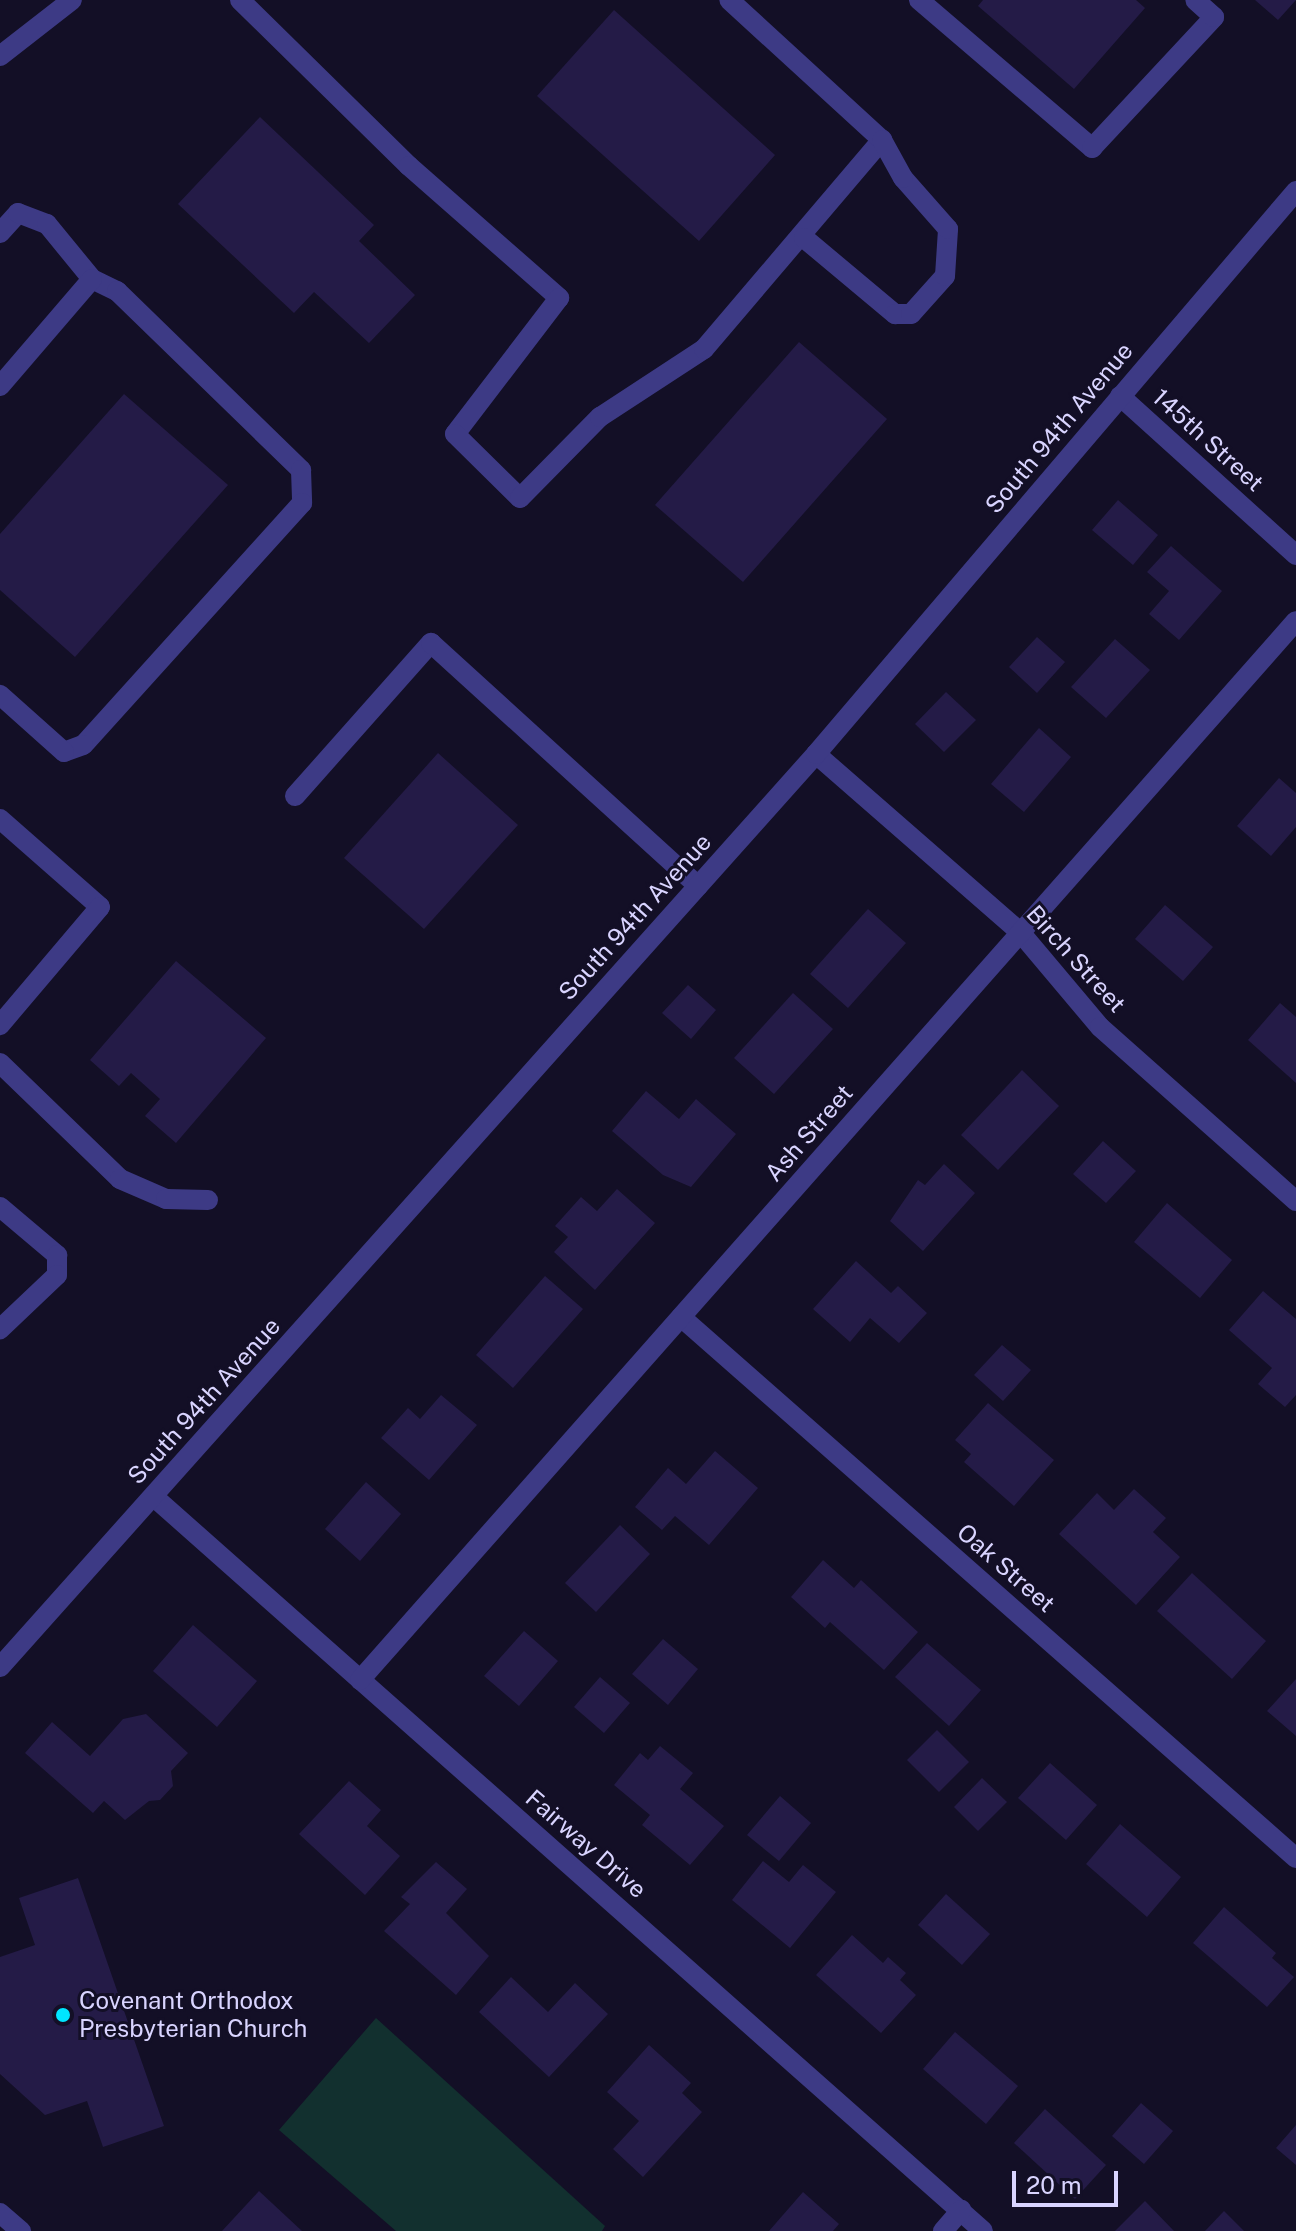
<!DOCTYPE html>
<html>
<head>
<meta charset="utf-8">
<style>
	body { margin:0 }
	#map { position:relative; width:1296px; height:2231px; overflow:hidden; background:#130f26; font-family:"Public Sans",sans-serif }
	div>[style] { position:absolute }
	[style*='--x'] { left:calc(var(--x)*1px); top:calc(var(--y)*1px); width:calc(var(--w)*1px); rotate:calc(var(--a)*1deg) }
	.green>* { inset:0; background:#12302f }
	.building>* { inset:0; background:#241b47 }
	.service>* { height:20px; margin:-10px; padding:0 10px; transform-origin:10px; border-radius:10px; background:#3d3a85 }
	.minor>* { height:20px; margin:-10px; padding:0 10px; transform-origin:10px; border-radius:10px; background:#3d3a85 }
	.tertiary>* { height:20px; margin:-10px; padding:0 10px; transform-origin:10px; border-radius:10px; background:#3d3a85 }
	.dots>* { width:22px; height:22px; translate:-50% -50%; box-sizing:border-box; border:4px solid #130f26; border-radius:50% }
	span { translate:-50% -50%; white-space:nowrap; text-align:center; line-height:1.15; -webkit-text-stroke:6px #130f26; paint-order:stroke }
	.street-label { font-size:24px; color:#d9d4ff }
	.poi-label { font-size:24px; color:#d9d4ff }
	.left { translate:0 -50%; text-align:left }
	.scale { position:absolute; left:1012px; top:2171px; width:106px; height:36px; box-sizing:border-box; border:4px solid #d9d4ff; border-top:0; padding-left:10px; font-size:24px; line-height:28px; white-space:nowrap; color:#d9d4ff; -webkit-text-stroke:6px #130f26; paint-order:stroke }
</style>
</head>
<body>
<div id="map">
	<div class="green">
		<div style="clip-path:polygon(376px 2018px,605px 2226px,602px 2231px,396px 2231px,279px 2130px)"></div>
	</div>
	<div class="building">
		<div style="clip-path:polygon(983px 0,1136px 0,1145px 8px,1074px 89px,978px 6px)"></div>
		<div style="clip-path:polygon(1255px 0,1296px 0,1278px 20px)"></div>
		<div style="clip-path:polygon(614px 10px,775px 155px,699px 241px,537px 96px)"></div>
		<div style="clip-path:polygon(260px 117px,374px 225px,359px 241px,415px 295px,369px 343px,314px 292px,294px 313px,178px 204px)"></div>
		<div style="clip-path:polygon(799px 342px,887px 419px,743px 582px,655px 505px)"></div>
		<div style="clip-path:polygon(124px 394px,228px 485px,75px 657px,0 590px,0 534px)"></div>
		<div style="clip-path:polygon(1118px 500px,1158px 535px,1133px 565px,1092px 530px)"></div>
		<div style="clip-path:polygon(1171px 546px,1222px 591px,1179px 640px,1149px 614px,1169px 591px,1147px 572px)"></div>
		<div style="clip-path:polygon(1037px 637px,1065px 662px,1037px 693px,1009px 667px)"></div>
		<div style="clip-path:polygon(1115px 639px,1150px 670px,1106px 718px,1071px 687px)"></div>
		<div style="clip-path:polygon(946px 692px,976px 720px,944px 752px,915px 724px)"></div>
		<div style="clip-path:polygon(1039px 728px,1071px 757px,1024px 812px,991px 784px)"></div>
		<div style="clip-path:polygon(438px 753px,518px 825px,424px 929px,344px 858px)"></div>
		<div style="clip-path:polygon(1279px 778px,1296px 793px,1296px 827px,1271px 856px,1237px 826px)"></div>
		<div style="clip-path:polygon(1165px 905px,1213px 947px,1183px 981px,1135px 939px)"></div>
		<div style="clip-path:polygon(868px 909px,906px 943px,848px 1008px,810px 974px)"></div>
		<div style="clip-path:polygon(176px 961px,266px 1038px,176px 1143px,145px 1116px,160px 1099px,131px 1073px,119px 1086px,90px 1060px)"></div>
		<div style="clip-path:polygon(688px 985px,716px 1010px,691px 1039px,662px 1013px)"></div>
		<div style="clip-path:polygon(793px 993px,833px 1029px,774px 1094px,734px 1058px)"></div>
		<div style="clip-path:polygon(1280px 1003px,1296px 1017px,1296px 1083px,1248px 1040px)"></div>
		<div style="clip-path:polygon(1022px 1070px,1059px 1106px,998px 1170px,961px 1135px)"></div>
		<div style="clip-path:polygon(646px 1091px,679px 1119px,696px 1099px,736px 1134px,691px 1187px,663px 1175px,612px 1131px)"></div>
		<div style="clip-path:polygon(1103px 1141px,1136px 1171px,1106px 1203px,1073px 1174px)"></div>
		<div style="clip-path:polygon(944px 1164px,975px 1193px,923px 1251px,890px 1221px,918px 1180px,925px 1185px)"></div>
		<div style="clip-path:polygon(617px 1189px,655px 1223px,595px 1290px,554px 1252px,568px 1237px,555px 1226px,581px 1197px,597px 1211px)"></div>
		<div style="clip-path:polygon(1167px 1203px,1232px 1260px,1200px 1298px,1134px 1242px)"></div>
		<div style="clip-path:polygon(856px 1261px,891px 1293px,898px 1286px,927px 1313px,899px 1343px,870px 1318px,850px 1342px,813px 1309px)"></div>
		<div style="clip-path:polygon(545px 1276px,583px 1309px,513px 1388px,476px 1355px)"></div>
		<div style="clip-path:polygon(1263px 1291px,1296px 1319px,1296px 1395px,1285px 1407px,1258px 1384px,1272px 1368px,1229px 1330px)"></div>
		<div style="clip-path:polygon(1002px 1345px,1031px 1370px,1003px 1401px,974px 1375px)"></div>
		<div style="clip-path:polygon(441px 1395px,477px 1425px,429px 1480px,381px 1438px,408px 1408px,420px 1419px)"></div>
		<div style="clip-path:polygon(988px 1403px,1054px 1460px,1014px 1506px,964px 1462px,971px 1454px,955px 1440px)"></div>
		<div style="clip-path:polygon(715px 1451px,758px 1488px,709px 1545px,675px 1516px,662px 1530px,635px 1507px,668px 1468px,686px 1484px)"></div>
		<div style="clip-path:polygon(366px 1482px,401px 1514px,360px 1561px,325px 1529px)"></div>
		<div style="clip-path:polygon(1134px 1489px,1166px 1518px,1153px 1532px,1180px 1557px,1136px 1605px,1059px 1534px,1097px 1493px,1114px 1510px)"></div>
		<div style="clip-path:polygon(620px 1525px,650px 1554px,596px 1612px,565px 1583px)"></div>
		<div style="clip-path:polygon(823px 1560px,854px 1588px,861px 1580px,918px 1632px,884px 1670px,830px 1622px,825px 1628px,791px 1597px)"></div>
		<div style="clip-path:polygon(1192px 1573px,1266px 1641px,1232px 1679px,1157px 1611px)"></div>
		<div style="clip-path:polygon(193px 1625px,257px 1681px,217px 1727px,153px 1671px)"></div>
		<div style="clip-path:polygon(524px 1631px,558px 1661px,519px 1706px,484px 1676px)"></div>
		<div style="clip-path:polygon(663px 1639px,698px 1669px,668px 1705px,632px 1674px)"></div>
		<div style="clip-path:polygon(927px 1643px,981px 1690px,949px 1726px,895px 1677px)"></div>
		<div style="clip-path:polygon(600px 1677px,630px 1703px,604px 1733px,574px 1707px)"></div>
		<div style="clip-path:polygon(1296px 1679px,1296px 1736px,1267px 1711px)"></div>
		<div style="clip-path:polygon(146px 1714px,188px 1753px,171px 1771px,173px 1786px,160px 1800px,149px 1801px,125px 1820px,104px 1801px,93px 1813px,25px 1753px,52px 1722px,90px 1756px,123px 1719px)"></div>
		<div style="clip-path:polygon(937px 1730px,969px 1762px,939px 1792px,907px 1760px)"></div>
		<div style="clip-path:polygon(660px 1746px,693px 1773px,680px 1789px,724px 1826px,690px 1865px,642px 1825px,650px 1815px,614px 1785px,640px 1753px,648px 1760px)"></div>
		<div style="clip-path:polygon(1050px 1763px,1097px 1805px,1066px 1840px,1018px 1798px)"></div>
		<div style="clip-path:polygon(982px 1778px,1007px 1802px,978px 1831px,954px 1807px)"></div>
		<div style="clip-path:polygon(349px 1781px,381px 1810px,367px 1826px,400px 1856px,365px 1895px,299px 1834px)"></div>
		<div style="clip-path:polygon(780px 1796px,811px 1823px,779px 1861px,747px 1835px)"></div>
		<div style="clip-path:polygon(1120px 1824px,1181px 1877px,1147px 1917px,1086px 1864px)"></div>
		<div style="clip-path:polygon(763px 1861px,789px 1882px,803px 1865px,836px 1892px,790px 1948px,732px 1900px)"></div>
		<div style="clip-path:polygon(436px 1862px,467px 1889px,446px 1913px,489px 1956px,456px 1995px,384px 1931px,410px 1904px,401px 1897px)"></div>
		<div style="clip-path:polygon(78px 1878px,164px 2126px,103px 2147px,87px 2101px,45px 2115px,0 2074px,0 1957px,35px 1945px,19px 1898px)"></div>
		<div style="clip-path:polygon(946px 1894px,990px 1934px,962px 1965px,918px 1925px)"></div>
		<div style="clip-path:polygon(1224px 1907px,1276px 1953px,1272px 1958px,1294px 1977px,1267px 2007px,1193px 1943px)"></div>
		<div style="clip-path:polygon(852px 1935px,883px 1963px,888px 1957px,906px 1973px,900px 1980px,916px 1995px,881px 2033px,816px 1975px)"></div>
		<div style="clip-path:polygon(511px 1977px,548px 2012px,575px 1983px,608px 2014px,549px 2077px,479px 2012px)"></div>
		<div style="clip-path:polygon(955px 2032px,1018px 2086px,986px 2124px,923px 2069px)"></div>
		<div style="clip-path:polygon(649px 2045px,691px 2083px,682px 2093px,702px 2112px,643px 2177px,613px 2149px,639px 2121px,607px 2092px)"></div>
		<div style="clip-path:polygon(1141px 2103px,1173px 2131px,1144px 2164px,1112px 2136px)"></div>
		<div style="clip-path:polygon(1045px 2109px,1106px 2165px,1075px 2199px,1014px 2143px)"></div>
		<div style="clip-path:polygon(1296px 2125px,1296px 2165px,1276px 2148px)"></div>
		<div style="clip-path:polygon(259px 2191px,302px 2231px,222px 2231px)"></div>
		<div style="clip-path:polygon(803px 2192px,839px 2224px,833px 2231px,769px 2231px)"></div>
		<div style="clip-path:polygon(1145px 2201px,1174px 2231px,1115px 2231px)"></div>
		<div style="clip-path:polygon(1224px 2211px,1244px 2231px,1205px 2231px)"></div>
	</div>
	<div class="service">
		<div style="--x:240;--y:0;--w:237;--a:44.5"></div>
		<div style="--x:409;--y:166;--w:200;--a:41.3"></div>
		<div style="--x:559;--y:298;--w:171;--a:127.4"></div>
		<div style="--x:455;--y:434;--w:91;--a:44.6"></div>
		<div style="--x:520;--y:498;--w:114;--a:-45.4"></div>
		<div style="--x:600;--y:417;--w:124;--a:-33.2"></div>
		<div style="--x:704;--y:349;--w:275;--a:-49.6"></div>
		<div style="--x:882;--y:140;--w:207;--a:-137.5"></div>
		<div style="--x:919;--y:0;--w:228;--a:40.5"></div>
		<div style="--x:1092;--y:148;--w:179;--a:-47"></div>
		<div style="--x:1214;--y:17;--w:25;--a:-138"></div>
		<div style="--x:0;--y:233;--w:27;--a:-48"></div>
		<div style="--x:18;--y:213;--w:31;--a:21"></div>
		<div style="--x:47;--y:224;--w:71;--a:50.7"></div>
		<div style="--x:92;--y:279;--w:28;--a:26"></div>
		<div style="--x:117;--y:291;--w:257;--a:44.2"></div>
		<div style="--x:301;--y:470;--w:33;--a:88"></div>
		<div style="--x:302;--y:503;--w:326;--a:132.1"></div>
		<div style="--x:83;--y:745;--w:20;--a:160"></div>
		<div style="--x:64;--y:752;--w:86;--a:-138.3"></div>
		<div style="--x:804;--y:238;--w:119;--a:39.9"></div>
		<div style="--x:895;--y:314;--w:16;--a:0"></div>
		<div style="--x:911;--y:314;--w:51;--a:-48.2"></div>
		<div style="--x:945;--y:276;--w:47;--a:-86.3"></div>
		<div style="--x:948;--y:229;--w:68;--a:-131.4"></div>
		<div style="--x:903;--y:178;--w:43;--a:-118.9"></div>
		<div style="--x:0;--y:386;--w:141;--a:-49.3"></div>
		<div style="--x:295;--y:796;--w:205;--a:-48.4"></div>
		<div style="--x:431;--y:643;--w:361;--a:42.3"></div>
		<div style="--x:0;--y:819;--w:133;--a:41.3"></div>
		<div style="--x:100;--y:907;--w:155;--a:130.3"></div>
		<div style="--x:0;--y:1063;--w:167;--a:44"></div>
		<div style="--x:120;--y:1179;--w:50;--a:23.5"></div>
		<div style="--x:166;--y:1199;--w:42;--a:1.4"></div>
		<div style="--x:0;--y:1207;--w:75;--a:40.1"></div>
		<div style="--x:57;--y:1255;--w:20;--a:90"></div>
		<div style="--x:57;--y:1275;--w:79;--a:136.5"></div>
	</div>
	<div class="minor">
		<div style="--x:1120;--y:396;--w:237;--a:42.1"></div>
		<div style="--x:816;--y:754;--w:271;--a:41.1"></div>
		<div style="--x:1020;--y:932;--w:124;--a:49.9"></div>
		<div style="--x:1100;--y:1027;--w:262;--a:41.6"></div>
		<div style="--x:681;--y:1317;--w:819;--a:41.34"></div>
		<div style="--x:154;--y:1497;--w:1107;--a:41.52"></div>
		<div style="--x:0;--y:1667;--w:1225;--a:-48.21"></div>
		<div style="--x:816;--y:754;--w:740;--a:-49.55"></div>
		<div style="--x:360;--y:1680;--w:1413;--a:-48.53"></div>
		<div style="--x:0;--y:2213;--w:28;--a:41"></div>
		<div style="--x:943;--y:2231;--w:28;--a:-49"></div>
	</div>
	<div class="tertiary">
		<div style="--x:0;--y:56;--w:91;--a:-37.9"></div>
	</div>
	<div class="dots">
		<div style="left:63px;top:2015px;background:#00e5ff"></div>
	</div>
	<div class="street-label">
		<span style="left:1059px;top:428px;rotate:-50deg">South 94th Avenue</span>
		<span style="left:1208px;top:440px;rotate:42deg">145th Street</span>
		<span style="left:635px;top:917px;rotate:-48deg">South 94th Avenue</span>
		<span style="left:1076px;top:959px;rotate:48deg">Birch Street</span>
		<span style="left:809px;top:1133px;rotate:-49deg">Ash Street</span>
		<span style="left:204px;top:1401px;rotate:-48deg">South 94th Avenue</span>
		<span style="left:1006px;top:1568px;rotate:41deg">Oak Street</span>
		<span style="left:586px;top:1844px;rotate:41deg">Fairway Drive</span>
	</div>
	<div class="poi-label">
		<span class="left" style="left:79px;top:2015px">Covenant Orthodox<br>Presbyterian Church</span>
	</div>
	<div class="scale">20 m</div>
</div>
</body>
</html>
